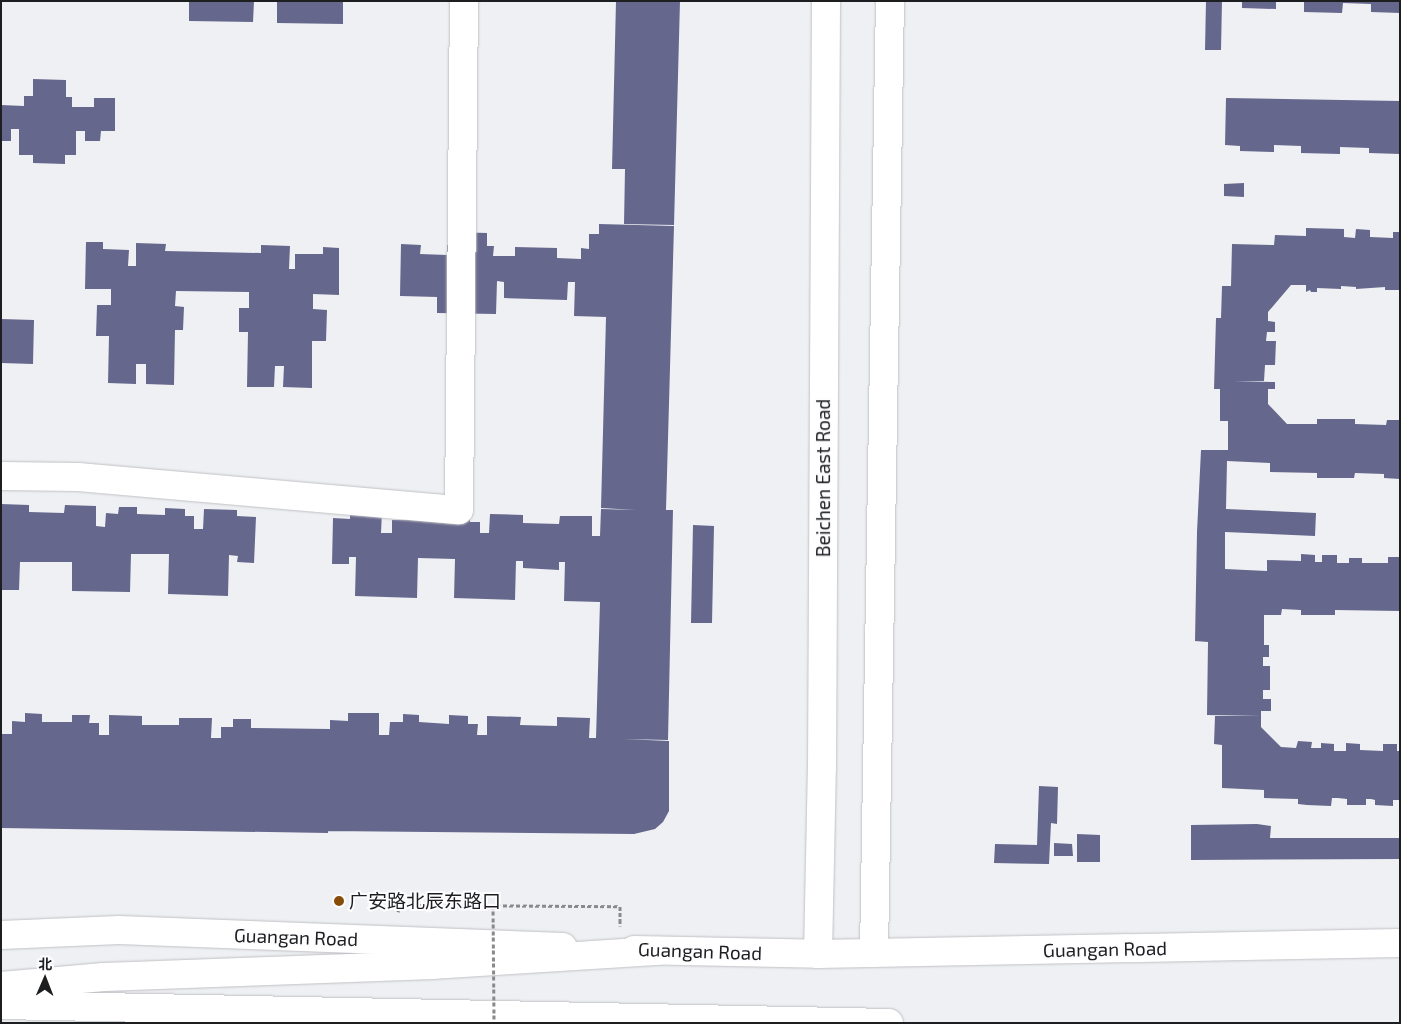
<!DOCTYPE html>
<html>
<head>
<meta charset="utf-8">
<style>
	body { margin:0 }
	#map { position:relative; width:1401px; height:1024px; overflow:hidden; background:#eff0f3; font-family:"Exo 2","Noto Sans SC",sans-serif }
	div>[style] { position:absolute }
	[style*='--x'] { left:calc(var(--x)*1px); top:calc(var(--y)*1px); width:calc(var(--w)*1px); rotate:calc(var(--a)*1deg) }
	.building>* { inset:0; background:#66678c }
	.path>* { height:3px; margin-top:-1.5px; transform-origin:0; background:repeating-linear-gradient(90deg,#898a8c 0 4px,transparent 0 6.5px) }
	.roads { filter:drop-shadow(0 0 1px #c0c1c5) drop-shadow(0 0 1px #c0c1c5) }
	.minor>* { height:28px; margin:-14px; padding:0 14px; transform-origin:14px; border-radius:14px; background:#fff }
	.tertiary>* { height:28px; margin:-14px; padding:0 14px; transform-origin:14px; border-radius:14px; background:#fff }
	.secondary>* { height:28px; margin:-14px; padding:0 14px; transform-origin:14px; border-radius:14px; background:#fff }
	.trunk>* { height:28px; margin:-14px; padding:0 14px; transform-origin:14px; border-radius:14px; background:#fff }
	.path-bridge>* { height:3px; margin-top:-1.5px; transform-origin:0; background:repeating-linear-gradient(90deg,#898a8c 0 4px,transparent 0 6.5px) }
	.dots>* { width:14px; height:14px; translate:-50% -50%; box-sizing:border-box; border:2px solid #fdfdff; border-radius:50% }
	span { translate:-50% -50%; white-space:nowrap; text-align:center; line-height:1.15; -webkit-text-stroke:4px #fdfdff; paint-order:stroke }
	.street-label { font-size:19px; color:#1d1e1f }
	.poi-label { font-size:19px; color:#1d1e1f }
	.left { translate:0 -50%; text-align:left }
	.frame { position:absolute; inset:0; border:2px solid #1d1e1f; pointer-events:none }
	.north { position:absolute; left:20px; top:954px; width:50px; height:50px; -webkit-text-stroke:4px #fdfdff; paint-order:stroke; rotate:1deg; font-size:14px; font-weight:700; line-height:20px; text-align:center; color:#1d1e1f }
	.north::after { content:''; display:block; margin:auto; width:18px; height:22px; background:#1d1e1f; clip-path:polygon(50% 0,100% 100%,50% 72%,0 100%) }
</style>
</head>
<body>
<div id="map">
	<div class="building">
		<div style="clip-path:polygon(189px 1px,254px 1px,253px 22px,189px 21px)"></div>
		<div style="clip-path:polygon(277px 1px,343px 1px,343px 24px,277px 23px)"></div>
		<div style="clip-path:polygon(616px 1px,680px 1px,674px 225px,624px 224px,625px 169px,612px 169px)"></div>
		<div style="clip-path:polygon(1206px 1px,1222px 1px,1221px 50px,1205px 50px)"></div>
		<div style="clip-path:polygon(1242px 1px,1276px 1px,1276px 9px,1242px 8px)"></div>
		<div style="clip-path:polygon(1304px 1px,1400px 1px,1400px 13px,1371px 12px,1371px 4px,1343px 3px,1342px 13px,1304px 12px)"></div>
		<div style="clip-path:polygon(33px 79px,66px 80px,66px 97px,72px 97px,72px 107px,94px 107px,94px 98px,115px 98px,115px 131px,101px 131px,100px 141px,85px 141px,85px 131px,76px 131px,76px 155px,65px 155px,65px 164px,33px 163px,33px 155px,19px 155px,19px 129px,11px 129px,11px 141px,1px 141px,1px 105px,24px 106px,24px 96px,33px 96px)"></div>
		<div style="clip-path:polygon(1226px 98px,1400px 101px,1400px 154px,1369px 153px,1369px 148px,1340px 147px,1340px 154px,1301px 153px,1301px 146px,1274px 145px,1274px 152px,1240px 151px,1240px 146px,1225px 145px)"></div>
		<div style="clip-path:polygon(1244px 183px,1244px 197px,1224px 196px,1224px 184px)"></div>
		<div style="clip-path:polygon(599px 224px,674px 226px,666px 510px,673px 510px,668px 740px,624px 739px,669px 741px,669px 811px,663px 822px,655px 829px,634px 834px,328px 831px,329px 749px,328px 833px,1px 828px,1px 734px,12px 734px,12px 721px,25px 722px,25px 713px,42px 714px,42px 722px,72px 722px,72px 715px,90px 715px,89px 723px,99px 723px,99px 735px,109px 735px,109px 715px,142px 716px,142px 725px,179px 725px,179px 718px,212px 718px,211px 738px,221px 738px,221px 727px,233px 727px,233px 719px,251px 719px,251px 728px,330px 729px,330px 720px,348px 721px,348px 713px,379px 713px,379px 735px,389px 735px,390px 722px,403px 722px,403px 714px,419px 715px,419px 722px,449px 724px,449px 715px,468px 716px,468px 724px,478px 724px,477px 735px,487px 735px,487px 716px,521px 717px,520px 725px,557px 726px,557px 717px,590px 718px,589px 738px,596px 738px,600px 602px,564px 601px,565px 562px,559px 562px,559px 570px,523px 568px,523px 561px,516px 561px,515px 600px,454px 598px,455px 559px,418px 558px,417px 598px,355px 596px,356px 557px,349px 557px,349px 564px,332px 564px,333px 518px,350px 519px,350px 510px,382px 511px,381px 533px,392px 533px,392px 520px,405px 520px,406px 512px,470px 513px,470px 522px,480px 522px,480px 533px,489px 533px,490px 514px,523px 515px,523px 523px,559px 524px,560px 516px,592px 516px,592px 536px,600px 536px,601px 509px,636px 510px,601px 508px,606px 317px,574px 316px,575px 282px,568px 282px,567px 300px,504px 298px,504px 282px,497px 281px,496px 314px,437px 313px,437px 297px,400px 296px,401px 244px,421px 245px,420px 254px,447px 255px,447px 245px,453px 245px,453px 232px,487px 233px,487px 246px,494px 246px,493px 256px,515px 256px,515px 247px,557px 248px,557px 258px,581px 259px,581px 248px,589px 249px,589px 234px,599px 234px)"></div>
		<div style="clip-path:polygon(1306px 228px,1344px 229px,1344px 237px,1355px 238px,1356px 229px,1370px 230px,1370px 237px,1393px 238px,1393px 232px,1400px 232px,1400px 290px,1385px 290px,1385px 287px,1356px 289px,1356px 287px,1341px 286px,1341px 289px,1317px 288px,1317px 292px,1311px 292px,1310px 290px,1306px 292px,1306px 285px,1291px 285px,1268px 312px,1268px 321px,1275px 322px,1275px 332px,1267px 332px,1266px 341px,1276px 341px,1275px 365px,1265px 365px,1264px 381px,1234px 381px,1275px 382px,1275px 389px,1268px 389px,1268px 404px,1287px 424px,1317px 424px,1317px 419px,1355px 419px,1355px 424px,1386px 425px,1387px 420px,1400px 420px,1400px 479px,1384px 478px,1384px 474px,1355px 473px,1354px 478px,1317px 478px,1317px 473px,1270px 472px,1270px 463px,1227px 461px,1226px 509px,1316px 513px,1315px 536px,1225px 532px,1225px 569px,1267px 571px,1267px 560px,1301px 561px,1301px 554px,1315px 555px,1315px 562px,1322px 562px,1322px 555px,1337px 555px,1337px 563px,1349px 563px,1349px 558px,1362px 558px,1362px 563px,1388px 563px,1388px 557px,1400px 557px,1400px 611px,1335px 610px,1335px 615px,1301px 615px,1301px 610px,1282px 609px,1281px 615px,1264px 615px,1264px 645px,1269px 645px,1269px 657px,1263px 657px,1263px 666px,1270px 666px,1270px 690px,1263px 690px,1263px 699px,1271px 699px,1271px 711px,1261px 711px,1261px 716px,1207px 715px,1208px 642px,1195px 641px,1197px 532px,1201px 450px,1228px 450px,1228px 421px,1220px 421px,1220px 389px,1214px 389px,1216px 318px,1221px 318px,1222px 286px,1231px 286px,1232px 244px,1274px 245px,1275px 235px,1306px 236px)"></div>
		<div style="clip-path:polygon(86px 242px,103px 242px,103px 249px,129px 250px,128px 266px,136px 266px,136px 243px,166px 244px,165px 251px,261px 253px,261px 245px,290px 246px,289px 269px,295px 269px,295px 254px,323px 254px,323px 247px,339px 248px,339px 295px,313px 294px,313px 309px,327px 310px,326px 341px,312px 341px,312px 388px,283px 387px,284px 366px,275px 366px,274px 387px,247px 387px,248px 332px,239px 332px,239px 308px,249px 308px,249px 292px,176px 291px,175px 306px,184px 307px,183px 330px,175px 330px,174px 385px,146px 384px,146px 364px,136px 364px,136px 384px,108px 383px,109px 336px,96px 336px,97px 305px,111px 305px,111px 289px,85px 289px)"></div>
		<div style="clip-path:polygon(1px 319px,34px 320px,33px 364px,1px 363px)"></div>
		<div style="clip-path:polygon(1px 504px,29px 505px,29px 512px,64px 513px,65px 505px,96px 506px,96px 526px,105px 527px,106px 513px,118px 514px,119px 507px,137px 507px,137px 514px,165px 515px,165px 508px,185px 509px,185px 516px,194px 516px,194px 529px,203px 529px,204px 509px,237px 510px,237px 516px,256px 517px,254px 563px,237px 562px,238px 556px,229px 555px,228px 596px,168px 594px,169px 554px,131px 554px,130px 592px,72px 591px,72px 562px,20px 562px,19px 590px,1px 590px)"></div>
		<div style="clip-path:polygon(693px 525px,714px 526px,712px 623px,691px 623px)"></div>
		<div style="clip-path:polygon(1215px 716px,1261px 716px,1261px 727px,1281px 747px,1296px 748px,1298px 741px,1312px 742px,1311px 748px,1321px 748px,1321px 743px,1334px 744px,1334px 751px,1346px 751px,1346px 743px,1360px 744px,1360px 750px,1383px 751px,1383px 744px,1397px 744px,1397px 751px,1400px 751px,1400px 800px,1393px 800px,1393px 806px,1375px 805px,1375px 800px,1371px 799px,1366px 799px,1366px 805px,1347px 805px,1347px 799px,1338px 798px,1332px 798px,1331px 806px,1307px 805px,1298px 804px,1298px 799px,1264px 798px,1264px 790px,1222px 788px,1222px 745px,1214px 744px)"></div>
		<div style="clip-path:polygon(1039px 786px,1058px 787px,1057px 824px,1051px 823px,1049px 864px,994px 863px,995px 844px,1037px 845px)"></div>
		<div style="clip-path:polygon(1257px 824px,1271px 826px,1270px 838px,1400px 838px,1400px 859px,1191px 860px,1191px 825px)"></div>
		<div style="clip-path:polygon(1077px 834px,1100px 835px,1100px 862px,1077px 862px)"></div>
		<div style="clip-path:polygon(1054px 843px,1072px 844px,1073px 856px,1054px 856px)"></div>
	</div>
	<div class="path">
		<div style="--x:398;--y:912;--w:7;--a:-82"></div>
		<div style="--x:399;--y:905;--w:221;--a:0.3"></div>
		<div style="--x:620;--y:906;--w:20;--a:90"></div>
	</div>
	<div class="roads">
		<div class="minor">
			<div style="--x:1;--y:476;--w:77;--a:0.7"></div>
			<div style="--x:78;--y:477;--w:382;--a:5"></div>
			<div style="--x:459;--y:510;--w:509;--a:-89.44"></div>
		</div>
		<div class="tertiary">
			<div style="--x:874;--y:953;--w:952;--a:-89.04"></div>
			<div style="--x:818;--y:954;--w:187;--a:-88.8"></div>
			<div style="--x:822;--y:767;--w:766;--a:-89.7"></div>
		</div>
		<div class="secondary">
			<div style="--x:1;--y:935;--w:118;--a:-2.4"></div>
			<div style="--x:119;--y:930;--w:444;--a:2.2"></div>
			<div style="--x:634;--y:950;--w:184;--a:1.2"></div>
			<div style="--x:818;--y:954;--w:582;--a:-1.08"></div>
		</div>
		<div class="trunk">
			<div style="--x:1;--y:986;--w:103;--a:-5"></div>
			<div style="--x:104;--y:977;--w:329;--a:-2.1"></div>
			<div style="--x:433;--y:965;--w:225;--a:-3.6"></div>
			<div style="--x:1;--y:1005;--w:888;--a:1.16"></div>
		</div>
	</div>
	<div class="path-bridge">
		<div style="--x:493;--y:905;--w:118;--a:89.5"></div>
	</div>
	<div class="dots">
		<div style="left:339px;top:901px;background:#874c05"></div>
	</div>
	<div class="street-label">
		<span style="left:823px;top:478px;rotate:-90deg">Beichen East Road</span>
		<span style="left:296px;top:937px;rotate:2deg">Guangan Road</span>
		<span style="left:1105px;top:949px;rotate:-1deg">Guangan Road</span>
		<span style="left:700px;top:951px;rotate:2deg">Guangan Road</span>
	</div>
	<div class="poi-label">
		<span class="left" style="left:349px;top:901px">广安路北辰东路口</span>
	</div>
	<div class="frame"></div>
	<div class="north">北</div>
</div>
</body>
</html>
